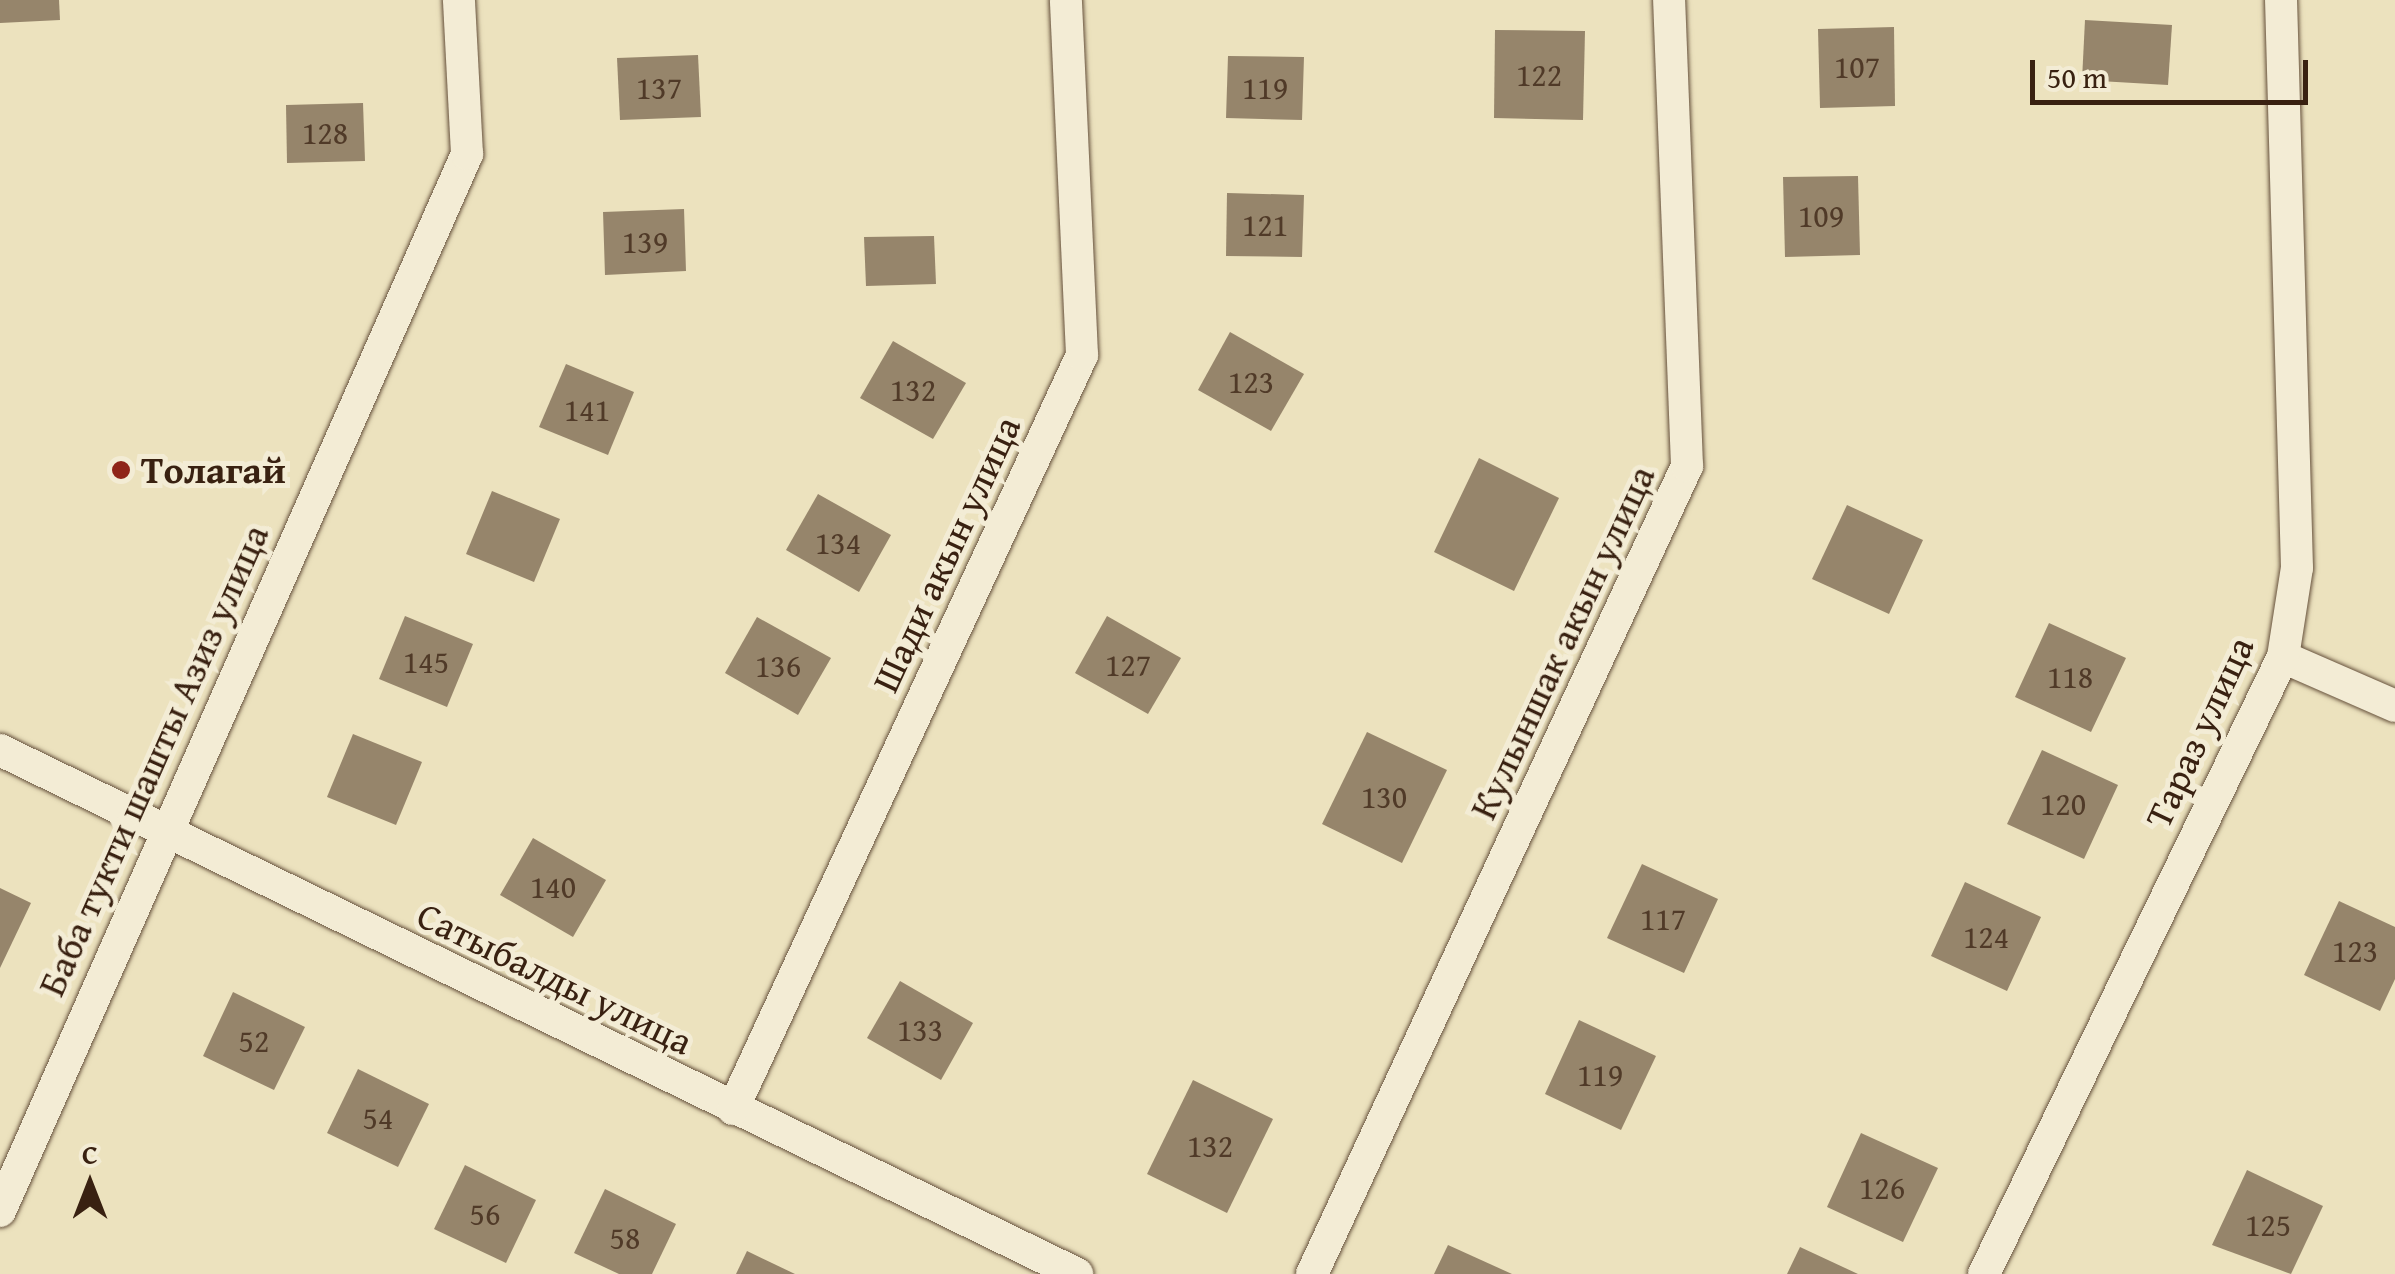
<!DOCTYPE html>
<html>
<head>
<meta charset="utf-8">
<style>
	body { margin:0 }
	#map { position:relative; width:2395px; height:1274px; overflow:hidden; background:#ece2be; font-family:"Gentium Book Plus",serif }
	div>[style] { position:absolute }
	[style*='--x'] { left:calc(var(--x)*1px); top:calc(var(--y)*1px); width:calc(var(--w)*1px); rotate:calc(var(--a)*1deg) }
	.building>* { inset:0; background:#96856b }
	.roads { filter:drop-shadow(0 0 2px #66513c) drop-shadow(0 0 2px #66513c) }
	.minor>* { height:32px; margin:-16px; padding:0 16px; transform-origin:16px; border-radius:16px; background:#f3ecd5 }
	.dots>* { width:28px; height:28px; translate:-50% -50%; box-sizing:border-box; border:5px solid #f3ecd5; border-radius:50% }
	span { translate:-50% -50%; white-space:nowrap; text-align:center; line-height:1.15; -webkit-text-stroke:10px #f3ecd5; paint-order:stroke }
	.number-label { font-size:32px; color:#503a28 }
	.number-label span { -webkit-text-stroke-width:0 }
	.poi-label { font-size:38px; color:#392111; font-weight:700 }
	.left { translate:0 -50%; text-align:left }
	.street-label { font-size:38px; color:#392111 }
	.north { position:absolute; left:40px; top:1134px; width:100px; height:100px; -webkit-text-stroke:8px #f3ecd5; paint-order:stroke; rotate:0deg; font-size:28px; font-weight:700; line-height:40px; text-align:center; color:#392111 }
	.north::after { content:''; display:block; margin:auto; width:35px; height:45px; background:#392111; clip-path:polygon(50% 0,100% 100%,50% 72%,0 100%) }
	.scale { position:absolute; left:2030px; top:60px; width:278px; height:45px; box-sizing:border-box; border:5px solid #392111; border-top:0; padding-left:12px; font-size:30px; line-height:35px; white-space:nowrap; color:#392111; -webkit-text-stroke:8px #f3ecd5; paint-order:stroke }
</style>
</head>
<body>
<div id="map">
	<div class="building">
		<div style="clip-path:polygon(0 0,59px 0,60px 20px,0 23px)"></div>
		<div style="clip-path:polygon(2085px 20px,2172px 25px,2168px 85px,2082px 80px)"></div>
		<div style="clip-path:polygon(1894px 27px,1895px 106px,1820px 108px,1818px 29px)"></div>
		<div style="clip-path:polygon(1495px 30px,1585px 31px,1583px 120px,1494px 118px)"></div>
		<div style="clip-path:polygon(698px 55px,701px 117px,620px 120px,617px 58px)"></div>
		<div style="clip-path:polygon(1228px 56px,1304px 57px,1302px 120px,1226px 118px)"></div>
		<div style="clip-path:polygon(363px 103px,365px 161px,287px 163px,286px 105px)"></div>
		<div style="clip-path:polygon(1858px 176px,1860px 255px,1785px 257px,1783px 177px)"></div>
		<div style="clip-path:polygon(1227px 193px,1304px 195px,1302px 257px,1226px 256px)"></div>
		<div style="clip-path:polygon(684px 209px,686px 271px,605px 275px,603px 212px)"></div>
		<div style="clip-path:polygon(934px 236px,936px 284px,866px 286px,864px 237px)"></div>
		<div style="clip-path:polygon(1230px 332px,1304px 374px,1271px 431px,1198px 390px)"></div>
		<div style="clip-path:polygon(893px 341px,966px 383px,933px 439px,860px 398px)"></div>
		<div style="clip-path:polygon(566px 364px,634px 392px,608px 455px,539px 427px)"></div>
		<div style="clip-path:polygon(1479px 458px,1559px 498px,1514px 591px,1434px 552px)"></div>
		<div style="clip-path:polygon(492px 491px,560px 519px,534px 582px,466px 554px)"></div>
		<div style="clip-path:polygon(818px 494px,891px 535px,859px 592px,786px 550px)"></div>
		<div style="clip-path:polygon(1847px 505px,1923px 540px,1889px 614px,1812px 579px)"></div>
		<div style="clip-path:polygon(405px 616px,473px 644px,447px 707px,379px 679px)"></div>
		<div style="clip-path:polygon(1107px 616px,1181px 658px,1148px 714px,1075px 673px)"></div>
		<div style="clip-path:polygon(757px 617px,831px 658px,798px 715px,725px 673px)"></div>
		<div style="clip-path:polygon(2049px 623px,2126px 658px,2091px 732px,2015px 697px)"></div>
		<div style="clip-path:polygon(1367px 732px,1447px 770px,1402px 863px,1322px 824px)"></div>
		<div style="clip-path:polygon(353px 734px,422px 762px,396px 825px,327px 797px)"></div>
		<div style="clip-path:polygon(2042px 750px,2118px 785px,2084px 859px,2007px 824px)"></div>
		<div style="clip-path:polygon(533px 838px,606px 880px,573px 937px,500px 895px)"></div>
		<div style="clip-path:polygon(1642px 864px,1718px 899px,1684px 973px,1607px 938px)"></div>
		<div style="clip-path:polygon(1965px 882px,2041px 917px,2007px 991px,1931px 956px)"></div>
		<div style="clip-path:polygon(0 888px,31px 903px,0 968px)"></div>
		<div style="clip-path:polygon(2339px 901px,2395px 927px,2395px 979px,2380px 1011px,2304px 975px)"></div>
		<div style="clip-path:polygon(900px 981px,973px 1023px,941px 1080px,867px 1038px)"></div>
		<div style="clip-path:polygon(233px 992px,305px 1027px,274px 1090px,203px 1056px)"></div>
		<div style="clip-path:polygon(1579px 1020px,1656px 1056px,1621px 1130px,1545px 1094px)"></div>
		<div style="clip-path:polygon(358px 1069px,429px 1104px,398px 1167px,327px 1133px)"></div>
		<div style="clip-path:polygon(1193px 1080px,1273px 1119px,1227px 1213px,1147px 1174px)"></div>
		<div style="clip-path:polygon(1861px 1133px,1938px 1168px,1903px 1242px,1827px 1207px)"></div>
		<div style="clip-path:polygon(465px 1165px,536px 1200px,506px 1263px,434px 1229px)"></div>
		<div style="clip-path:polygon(2247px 1170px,2323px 1206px,2291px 1274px,2212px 1245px)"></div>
		<div style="clip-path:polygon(605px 1189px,676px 1224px,652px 1274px,619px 1274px,574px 1253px)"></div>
		<div style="clip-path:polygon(1448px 1245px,1512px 1274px,1434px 1274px)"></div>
		<div style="clip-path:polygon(1800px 1247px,1858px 1274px,1787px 1274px)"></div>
		<div style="clip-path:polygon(747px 1251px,795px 1274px,736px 1274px)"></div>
	</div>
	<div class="roads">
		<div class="minor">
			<div style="--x:2283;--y:657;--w:122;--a:23.6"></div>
			<div style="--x:0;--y:750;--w:1198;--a:25.94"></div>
			<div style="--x:733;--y:1109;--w:831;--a:-65.16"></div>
			<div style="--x:1082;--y:355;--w:355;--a:-92.6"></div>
			<div style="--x:0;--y:1211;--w:1156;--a:-66.16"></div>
			<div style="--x:467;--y:154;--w:154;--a:-93"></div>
			<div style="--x:1312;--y:1274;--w:891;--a:-65.1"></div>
			<div style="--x:1687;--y:466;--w:466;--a:-92.2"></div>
			<div style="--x:1984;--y:1274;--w:686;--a:-64.15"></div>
			<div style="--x:2283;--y:657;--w:90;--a:-81.1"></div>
			<div style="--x:2297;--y:568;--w:568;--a:-91.61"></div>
		</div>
	</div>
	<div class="dots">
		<div style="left:121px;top:470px;background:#8f2418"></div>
	</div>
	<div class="number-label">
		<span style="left:1857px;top:67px">107</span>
		<span style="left:1539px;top:75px">122</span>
		<span style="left:659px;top:88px">137</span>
		<span style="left:1265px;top:88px">119</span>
		<span style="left:325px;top:133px">128</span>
		<span style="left:1821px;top:216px">109</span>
		<span style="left:1265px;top:225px">121</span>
		<span style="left:645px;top:242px">139</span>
		<span style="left:1251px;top:382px">123</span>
		<span style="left:913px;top:390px">132</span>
		<span style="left:587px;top:410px">141</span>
		<span style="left:838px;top:543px">134</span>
		<span style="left:426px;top:662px">145</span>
		<span style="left:1128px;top:665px">127</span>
		<span style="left:778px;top:666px">136</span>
		<span style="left:2070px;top:677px">118</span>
		<span style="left:1384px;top:797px">130</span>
		<span style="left:2063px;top:804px">120</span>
		<span style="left:553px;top:887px">140</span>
		<span style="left:1663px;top:919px">117</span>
		<span style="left:1986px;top:937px">124</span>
		<span style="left:2355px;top:951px">123</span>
		<span style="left:920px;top:1030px">133</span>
		<span style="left:254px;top:1041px">52</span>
		<span style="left:1600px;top:1075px">119</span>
		<span style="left:378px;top:1118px">54</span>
		<span style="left:1210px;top:1146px">132</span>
		<span style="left:1882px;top:1188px">126</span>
		<span style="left:485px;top:1214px">56</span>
		<span style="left:2268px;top:1225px">125</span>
		<span style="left:625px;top:1238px">58</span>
	</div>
	<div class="poi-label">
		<span class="left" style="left:141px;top:470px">Толагай</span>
	</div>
	<div class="street-label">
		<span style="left:946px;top:554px;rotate:-65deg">Шади акын улица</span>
		<span style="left:1562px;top:642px;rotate:-65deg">Кулыншак акын улица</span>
		<span style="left:2199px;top:732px;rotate:-65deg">Тараз улица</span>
		<span style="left:153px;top:760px;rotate:-66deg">Баба тукти шашты Азиз улица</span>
		<span style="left:555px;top:978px;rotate:26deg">Сатыбалды улица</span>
	</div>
	<div class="north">С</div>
	<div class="scale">50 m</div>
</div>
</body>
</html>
